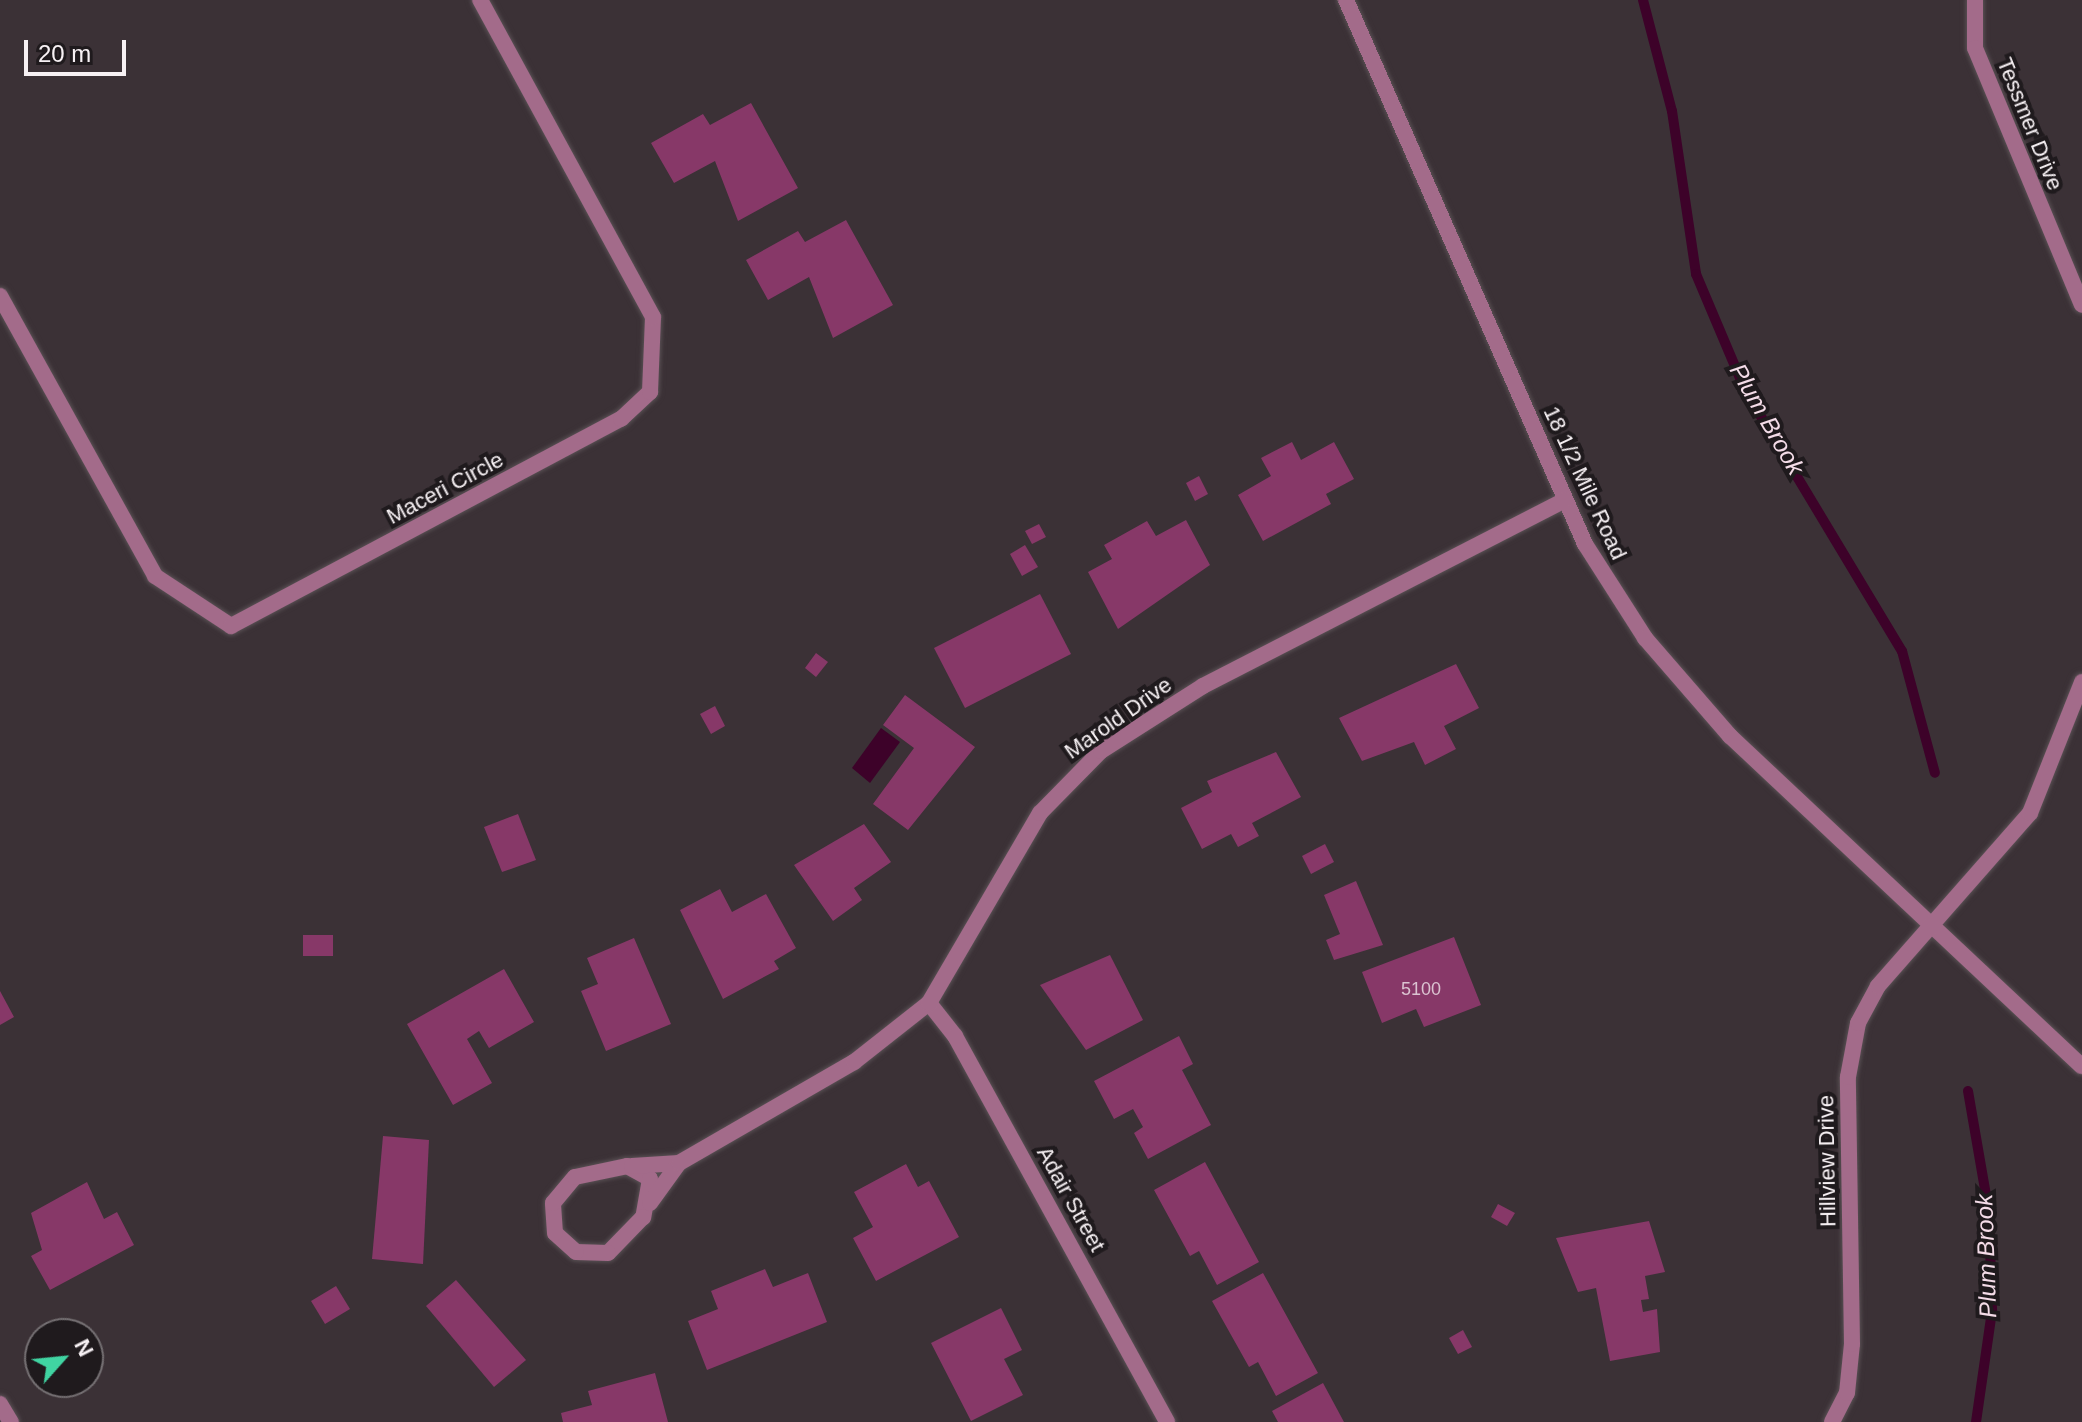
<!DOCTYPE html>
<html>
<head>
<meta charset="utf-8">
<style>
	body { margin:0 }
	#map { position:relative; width:2082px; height:1422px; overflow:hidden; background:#3b3136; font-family:Arial,sans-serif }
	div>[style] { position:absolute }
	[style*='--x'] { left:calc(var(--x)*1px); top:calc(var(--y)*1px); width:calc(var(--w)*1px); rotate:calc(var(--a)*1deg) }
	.water>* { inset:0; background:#3d0229 }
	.stream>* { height:10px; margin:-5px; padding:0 5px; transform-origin:5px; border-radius:5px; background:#3d0229 }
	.building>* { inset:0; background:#873868 }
	.roads { filter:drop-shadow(0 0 2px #595054) drop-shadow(0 0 2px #595054) }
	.street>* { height:16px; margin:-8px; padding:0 8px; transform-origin:8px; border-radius:8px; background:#a36b8a }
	span { translate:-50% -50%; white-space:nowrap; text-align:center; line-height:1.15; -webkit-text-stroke:8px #1f1a1d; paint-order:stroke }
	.number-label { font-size:18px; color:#dbc3d1 }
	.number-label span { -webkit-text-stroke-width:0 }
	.street-label { font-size:22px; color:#f7f1f4 }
	.water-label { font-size:24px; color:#f4dce8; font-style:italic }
	.north { position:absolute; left:24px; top:1318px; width:80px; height:80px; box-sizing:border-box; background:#1f1a1d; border:2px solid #757073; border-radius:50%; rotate:63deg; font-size:22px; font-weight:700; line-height:32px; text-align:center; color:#f7f1f4 }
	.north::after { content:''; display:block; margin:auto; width:28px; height:36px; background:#40d4a2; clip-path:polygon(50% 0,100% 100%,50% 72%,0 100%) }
	.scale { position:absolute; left:24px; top:40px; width:102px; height:36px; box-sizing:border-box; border:4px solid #f7f1f4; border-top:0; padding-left:10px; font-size:24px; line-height:28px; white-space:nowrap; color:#f7f1f4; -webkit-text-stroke:6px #1f1a1d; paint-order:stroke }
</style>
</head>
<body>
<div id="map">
	<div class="water">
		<div style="clip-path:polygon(881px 728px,900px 742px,870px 783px,852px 768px)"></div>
	</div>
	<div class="stream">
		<div style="--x:1643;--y:0;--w:115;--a:75.4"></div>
		<div style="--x:1672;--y:111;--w:165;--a:81.6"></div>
		<div style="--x:1696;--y:274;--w:126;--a:67.1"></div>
		<div style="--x:1745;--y:390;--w:305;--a:59"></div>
		<div style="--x:1902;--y:651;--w:126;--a:74.9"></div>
		<div style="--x:1968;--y:1091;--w:124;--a:80.2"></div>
		<div style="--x:1989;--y:1213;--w:98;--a:88.2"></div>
		<div style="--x:1992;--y:1311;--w:112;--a:98.2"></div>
	</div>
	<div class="building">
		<div style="clip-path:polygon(751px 103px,798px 188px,738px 221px,715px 161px,674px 183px,651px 143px,703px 114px,710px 125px)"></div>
		<div style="clip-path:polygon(846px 220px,893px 305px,833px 338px,809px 277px,768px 300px,746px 260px,798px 231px,805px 242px)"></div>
		<div style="clip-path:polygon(1292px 442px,1301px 460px,1334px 442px,1354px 479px,1326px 494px,1331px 504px,1263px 541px,1238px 495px,1271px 476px,1261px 458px)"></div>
		<div style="clip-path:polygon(1199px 476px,1208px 494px,1195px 501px,1186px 483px)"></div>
		<div style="clip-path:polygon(1186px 520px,1210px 565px,1118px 629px,1088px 572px,1112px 559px,1104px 545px,1147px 521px,1156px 536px)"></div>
		<div style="clip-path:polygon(1039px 524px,1046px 537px,1032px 544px,1025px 531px)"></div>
		<div style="clip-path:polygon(1025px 545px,1038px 567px,1022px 576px,1010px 554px)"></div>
		<div style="clip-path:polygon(1040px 594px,1071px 654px,965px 708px,934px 648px)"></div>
		<div style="clip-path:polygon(816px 653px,828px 662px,816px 677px,805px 668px)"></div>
		<div style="clip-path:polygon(1456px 664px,1479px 708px,1444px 726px,1456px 749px,1425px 765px,1414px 742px,1362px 761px,1339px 718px)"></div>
		<div style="clip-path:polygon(905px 695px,975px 747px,908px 830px,873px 804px,914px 748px,883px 725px)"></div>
		<div style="clip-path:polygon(715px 706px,725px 726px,711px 734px,700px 714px)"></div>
		<div style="clip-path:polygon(1276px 752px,1301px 797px,1252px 823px,1259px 836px,1238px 847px,1231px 834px,1202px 849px,1181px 808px,1212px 792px,1207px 781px)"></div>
		<div style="clip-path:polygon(518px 814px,536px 860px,502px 872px,484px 827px)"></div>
		<div style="clip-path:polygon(864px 824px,891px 862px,854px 888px,862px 900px,833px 921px,794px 865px)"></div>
		<div style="clip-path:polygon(1325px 844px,1334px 862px,1311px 874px,1302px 856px)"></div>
		<div style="clip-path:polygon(1356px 881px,1383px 945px,1334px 960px,1326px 940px,1340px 934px,1324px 895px)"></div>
		<div style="clip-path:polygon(720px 889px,732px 912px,766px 894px,796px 948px,774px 961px,779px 969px,723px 999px,680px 910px)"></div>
		<div style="clip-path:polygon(303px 935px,333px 935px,333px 956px,303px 956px)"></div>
		<div style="clip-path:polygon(1454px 937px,1481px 1005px,1424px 1027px,1416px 1009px,1382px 1023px,1362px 972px)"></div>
		<div style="clip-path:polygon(634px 938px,671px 1024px,606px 1051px,581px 991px,598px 984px,587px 958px)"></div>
		<div style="clip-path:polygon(1110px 955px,1143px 1020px,1086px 1050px,1040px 985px)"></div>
		<div style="clip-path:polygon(504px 969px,534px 1022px,489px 1048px,479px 1031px,467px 1039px,492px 1083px,453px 1105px,407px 1024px)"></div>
		<div style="clip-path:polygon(0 991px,14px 1017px,0 1025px)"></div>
		<div style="clip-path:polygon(1179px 1036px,1193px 1064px,1182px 1070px,1211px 1125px,1148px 1159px,1134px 1133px,1143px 1127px,1133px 1109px,1114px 1119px,1094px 1081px)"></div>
		<div style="clip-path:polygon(383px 1136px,429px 1140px,423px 1264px,372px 1259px)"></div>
		<div style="clip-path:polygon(1205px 1162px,1259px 1262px,1217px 1285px,1199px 1251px,1190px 1256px,1154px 1190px)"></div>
		<div style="clip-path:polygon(906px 1164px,918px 1187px,929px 1181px,959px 1237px,876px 1281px,853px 1238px,873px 1227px,854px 1192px)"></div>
		<div style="clip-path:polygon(87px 1182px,104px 1219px,117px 1212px,134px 1245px,50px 1290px,31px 1256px,42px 1250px,31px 1213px)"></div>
		<div style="clip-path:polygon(1498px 1204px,1515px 1213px,1507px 1226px,1491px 1217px)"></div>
		<div style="clip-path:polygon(1649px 1221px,1665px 1272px,1645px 1276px,1649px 1299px,1641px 1300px,1643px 1312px,1657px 1309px,1660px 1352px,1610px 1361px,1596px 1288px,1578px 1292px,1556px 1238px)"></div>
		<div style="clip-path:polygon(765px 1269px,773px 1287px,808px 1273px,827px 1322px,707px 1370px,688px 1321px,718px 1309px,711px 1291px)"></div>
		<div style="clip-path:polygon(1263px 1273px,1318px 1373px,1276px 1396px,1258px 1362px,1249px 1367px,1212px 1301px)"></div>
		<div style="clip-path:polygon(456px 1280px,526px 1360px,494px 1387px,426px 1306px)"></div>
		<div style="clip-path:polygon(336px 1286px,350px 1309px,325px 1324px,311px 1301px)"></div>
		<div style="clip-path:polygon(1001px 1308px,1022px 1350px,1004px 1359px,1023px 1395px,971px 1421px,931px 1343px)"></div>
		<div style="clip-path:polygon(1463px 1330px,1472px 1347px,1458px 1354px,1449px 1338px)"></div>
		<div style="clip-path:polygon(655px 1373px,668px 1422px,563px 1422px,561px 1413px,592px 1405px,588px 1391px)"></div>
		<div style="clip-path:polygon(1323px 1383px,1344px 1422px,1278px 1422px,1272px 1411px)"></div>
	</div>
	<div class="roads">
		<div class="street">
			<div style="--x:1346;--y:0;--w:594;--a:66.28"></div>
			<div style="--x:1585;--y:544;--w:112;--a:57.4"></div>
			<div style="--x:1645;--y:638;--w:130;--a:49.1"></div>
			<div style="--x:1730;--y:736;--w:482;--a:43.2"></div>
			<div style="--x:1975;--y:0;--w:48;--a:90"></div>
			<div style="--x:1975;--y:48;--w:278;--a:67.4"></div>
			<div style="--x:0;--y:296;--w:320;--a:61"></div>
			<div style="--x:155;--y:576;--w:91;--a:33.3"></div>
			<div style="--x:231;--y:626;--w:442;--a:-28"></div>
			<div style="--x:621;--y:419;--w:40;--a:-43"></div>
			<div style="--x:650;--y:392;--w:75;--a:-87.7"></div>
			<div style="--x:653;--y:317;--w:361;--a:-118.6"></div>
			<div style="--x:929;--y:1003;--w:42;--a:51.8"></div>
			<div style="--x:955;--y:1036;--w:440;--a:61.2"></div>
			<div style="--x:627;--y:1166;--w:26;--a:29"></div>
			<div style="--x:650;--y:1179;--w:39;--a:100"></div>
			<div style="--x:643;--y:1217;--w:50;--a:134.2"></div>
			<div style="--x:608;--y:1253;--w:32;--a:-178"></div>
			<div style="--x:576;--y:1252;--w:28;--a:-138"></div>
			<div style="--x:555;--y:1233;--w:30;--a:-94"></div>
			<div style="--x:553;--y:1203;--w:34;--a:-50"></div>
			<div style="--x:575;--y:1177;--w:53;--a:-11.9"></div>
			<div style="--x:632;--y:1166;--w:47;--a:-3.7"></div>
			<div style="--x:650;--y:1203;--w:49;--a:-54.1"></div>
			<div style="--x:679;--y:1163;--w:202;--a:-30"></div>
			<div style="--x:854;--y:1062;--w:95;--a:-38.2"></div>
			<div style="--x:929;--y:1003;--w:220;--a:-59.7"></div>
			<div style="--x:1040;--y:813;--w:87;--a:-45.5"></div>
			<div style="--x:1101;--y:751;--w:121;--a:-32.5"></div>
			<div style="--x:1203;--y:686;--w:407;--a:-27.2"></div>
			<div style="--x:0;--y:1404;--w:21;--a:59"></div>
			<div style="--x:1832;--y:1422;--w:33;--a:-63"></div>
			<div style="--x:1847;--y:1393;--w:49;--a:-84.2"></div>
			<div style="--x:1852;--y:1344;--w:267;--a:-90.9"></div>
			<div style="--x:1848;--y:1077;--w:55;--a:-79.5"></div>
			<div style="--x:1858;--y:1023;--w:42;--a:-61.6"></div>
			<div style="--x:1878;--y:986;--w:230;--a:-48.7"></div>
			<div style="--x:2030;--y:813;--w:141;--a:-68.3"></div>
		</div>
	</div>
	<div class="number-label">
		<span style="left:1421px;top:989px">5100</span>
	</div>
	<div class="street-label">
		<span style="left:2030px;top:124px;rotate:68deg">Tessmer Drive</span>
		<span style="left:1585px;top:483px;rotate:65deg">18 1/2 Mile Road</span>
		<span style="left:445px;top:488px;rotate:-28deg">Maceri Circle</span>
		<span style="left:1118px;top:718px;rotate:-35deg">Marold Drive</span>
		<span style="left:1827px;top:1161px;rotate:-91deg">Hillview Drive</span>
		<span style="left:1071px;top:1199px;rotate:61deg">Adair Street</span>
	</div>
	<div class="water-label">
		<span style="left:1767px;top:419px;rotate:60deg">Plum Brook</span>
		<span style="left:1986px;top:1256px;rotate:-92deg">Plum Brook</span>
	</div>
	<div class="north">N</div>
	<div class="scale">20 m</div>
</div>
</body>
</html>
